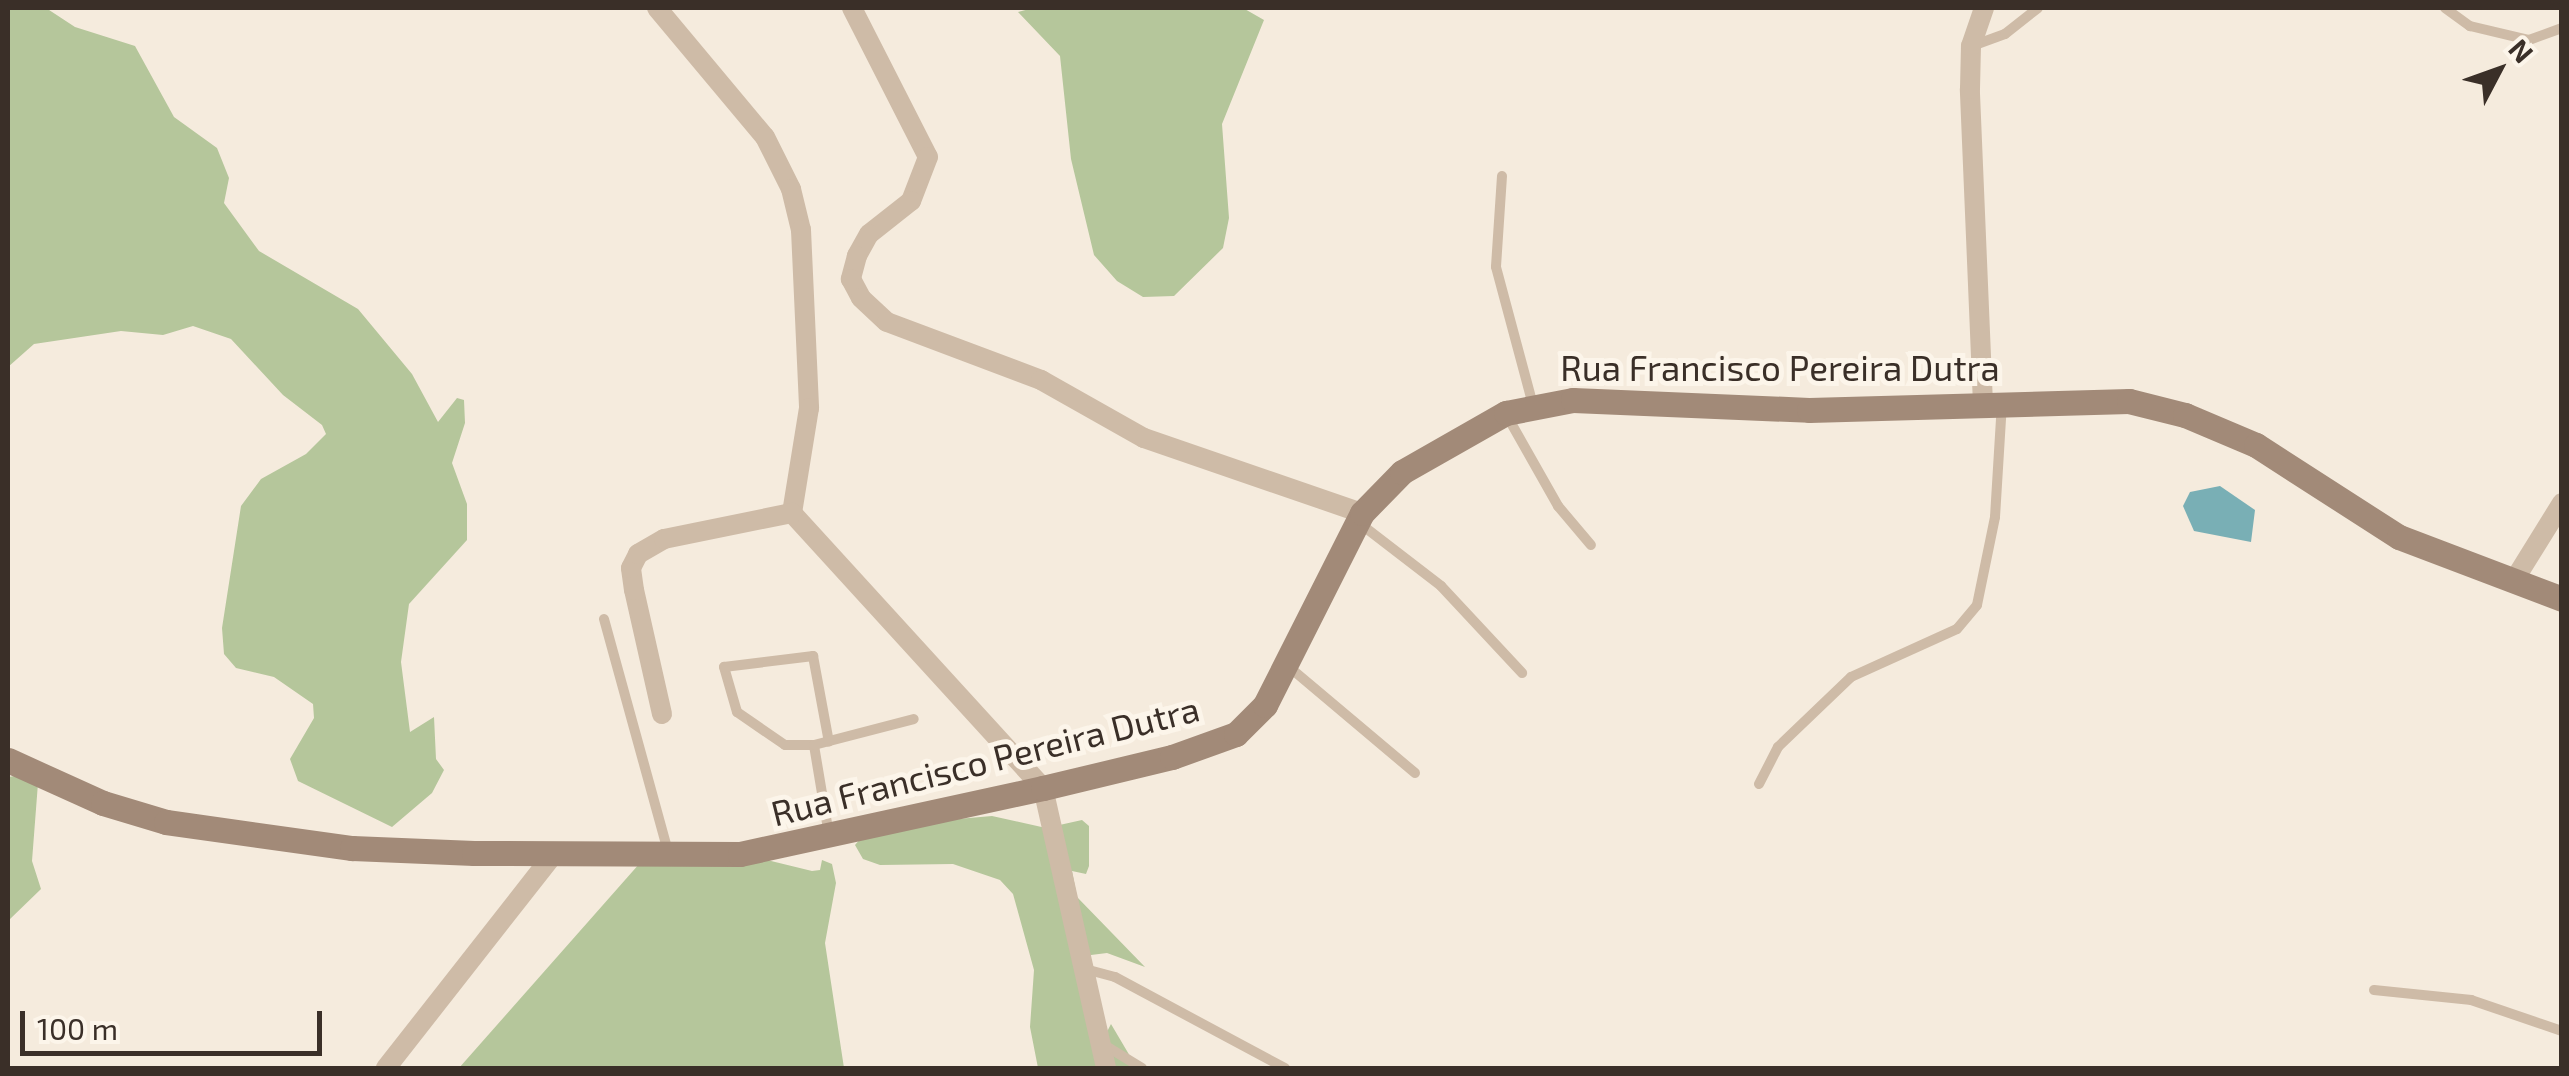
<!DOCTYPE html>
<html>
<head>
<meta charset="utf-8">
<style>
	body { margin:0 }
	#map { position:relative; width:2569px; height:1076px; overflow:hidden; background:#f5ebdd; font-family:"Exo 2",sans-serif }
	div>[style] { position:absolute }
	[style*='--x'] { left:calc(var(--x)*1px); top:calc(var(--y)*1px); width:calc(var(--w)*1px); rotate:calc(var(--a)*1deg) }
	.green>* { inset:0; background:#b5c69b }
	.water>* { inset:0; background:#79afb5 }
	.service>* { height:10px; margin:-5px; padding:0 5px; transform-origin:5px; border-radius:5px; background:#cebba7 }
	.minor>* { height:20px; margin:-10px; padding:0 10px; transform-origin:10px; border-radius:10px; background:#cebba7 }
	.secondary>* { height:25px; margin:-12.5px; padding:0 12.5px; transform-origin:12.5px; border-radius:12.5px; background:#a28a78 }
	span { translate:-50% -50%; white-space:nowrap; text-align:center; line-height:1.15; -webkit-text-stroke:10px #fcf5ea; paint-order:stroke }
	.street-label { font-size:35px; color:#3a2f28 }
	.frame { position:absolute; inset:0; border:10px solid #3a2f28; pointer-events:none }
	.north { position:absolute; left:2449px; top:20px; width:100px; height:100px; -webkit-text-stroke:8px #fcf5ea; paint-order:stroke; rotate:49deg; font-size:28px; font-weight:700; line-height:40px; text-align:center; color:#3a2f28 }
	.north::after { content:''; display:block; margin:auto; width:35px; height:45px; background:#3a2f28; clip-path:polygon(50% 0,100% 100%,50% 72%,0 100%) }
	.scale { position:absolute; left:20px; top:1011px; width:302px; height:45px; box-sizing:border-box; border:5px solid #3a2f28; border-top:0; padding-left:12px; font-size:30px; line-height:35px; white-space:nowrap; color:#3a2f28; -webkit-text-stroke:8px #fcf5ea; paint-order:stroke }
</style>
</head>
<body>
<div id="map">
	<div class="green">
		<div style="clip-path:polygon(8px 8px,46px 8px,75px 27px,135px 46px,174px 117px,217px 148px,229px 178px,224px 203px,259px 251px,358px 309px,412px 374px,438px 422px,457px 398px,464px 400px,465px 423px,452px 463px,467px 504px,467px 540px,409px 604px,401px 662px,410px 732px,434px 717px,436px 759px,444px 770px,432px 793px,392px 827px,298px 781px,290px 759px,314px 718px,313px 704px,274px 677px,236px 668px,224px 654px,222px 628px,241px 506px,261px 479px,306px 454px,326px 434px,322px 425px,283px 395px,231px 339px,193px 326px,163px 335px,121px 331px,34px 344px,8px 367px)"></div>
		<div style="clip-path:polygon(1033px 8px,1243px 8px,1264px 20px,1222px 124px,1229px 218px,1223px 248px,1174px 296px,1143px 297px,1117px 281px,1094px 255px,1071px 159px,1060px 56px,1018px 12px)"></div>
		<div style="clip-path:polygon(22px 775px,38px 783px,32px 861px,41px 889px,8px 921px,8px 777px)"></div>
		<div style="clip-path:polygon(992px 816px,1046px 828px,1082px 820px,1089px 826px,1089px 866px,1086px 874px,1072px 871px,1077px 897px,1145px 967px,1107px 953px,1091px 955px,1081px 979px,1097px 1051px,1111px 1024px,1137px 1068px,1038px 1068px,1030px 1027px,1034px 970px,1013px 894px,1000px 880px,953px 864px,880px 865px,863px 859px,855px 845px,861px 838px,923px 822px)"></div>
		<div style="clip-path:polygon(767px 860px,812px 871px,820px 870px,822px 860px,832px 864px,836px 883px,825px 943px,844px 1068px,459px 1068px,640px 863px)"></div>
	</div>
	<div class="water">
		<div style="clip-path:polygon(2220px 486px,2255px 510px,2251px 542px,2194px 531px,2183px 506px,2190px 492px)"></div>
	</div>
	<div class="service">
		<div style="--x:2445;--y:8;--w:31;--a:36"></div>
		<div style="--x:2470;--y:26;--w:61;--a:13.3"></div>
		<div style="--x:2529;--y:40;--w:35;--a:-20"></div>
		<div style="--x:1972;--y:46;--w:35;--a:-20"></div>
		<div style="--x:2005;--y:34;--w:42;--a:-38.2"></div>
		<div style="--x:1502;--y:176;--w:91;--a:93.8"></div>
		<div style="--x:1496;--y:267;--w:143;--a:75"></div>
		<div style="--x:1506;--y:414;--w:106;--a:60.5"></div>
		<div style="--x:1558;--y:506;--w:51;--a:49.8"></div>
		<div style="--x:1358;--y:522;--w:105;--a:37.6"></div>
		<div style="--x:1441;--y:586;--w:119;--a:47"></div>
		<div style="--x:604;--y:619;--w:245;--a:74.6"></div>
		<div style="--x:1288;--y:666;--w:166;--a:40.1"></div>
		<div style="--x:814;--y:745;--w:29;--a:180"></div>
		<div style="--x:785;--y:745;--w:58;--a:-145.5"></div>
		<div style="--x:737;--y:712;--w:47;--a:-106.1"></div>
		<div style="--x:724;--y:667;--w:90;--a:-7"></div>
		<div style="--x:813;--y:656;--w:87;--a:79.5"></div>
		<div style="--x:1759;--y:784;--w:42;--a:-62.8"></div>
		<div style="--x:1778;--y:747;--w:101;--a:-43.8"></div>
		<div style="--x:1851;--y:677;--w:116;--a:-24.4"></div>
		<div style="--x:1957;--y:629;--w:31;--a:-50"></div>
		<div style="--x:1977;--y:605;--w:90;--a:-78.4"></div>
		<div style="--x:1995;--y:517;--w:114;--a:-86.5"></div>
		<div style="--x:829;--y:835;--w:91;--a:-99.5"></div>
		<div style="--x:814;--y:745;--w:103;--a:-14.6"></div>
		<div style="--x:1085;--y:969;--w:31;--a:15"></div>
		<div style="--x:1115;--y:977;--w:193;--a:28.2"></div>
		<div style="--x:2374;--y:990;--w:98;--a:5.9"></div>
		<div style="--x:2471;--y:1000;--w:96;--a:18.8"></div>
		<div style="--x:1101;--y:1043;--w:48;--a:31.4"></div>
	</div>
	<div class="minor">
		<div style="--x:657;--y:8;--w:168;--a:50.1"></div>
		<div style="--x:765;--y:137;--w:58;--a:63.4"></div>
		<div style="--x:791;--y:189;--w:42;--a:76.3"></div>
		<div style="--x:801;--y:230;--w:178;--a:87.4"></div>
		<div style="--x:809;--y:408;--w:106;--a:99.2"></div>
		<div style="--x:792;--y:513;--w:372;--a:47.6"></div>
		<div style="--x:1043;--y:788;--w:287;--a:77.3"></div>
		<div style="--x:852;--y:8;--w:167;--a:63"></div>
		<div style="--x:928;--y:157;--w:47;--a:111.1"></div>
		<div style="--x:911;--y:201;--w:53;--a:141.8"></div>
		<div style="--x:869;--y:234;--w:25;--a:119"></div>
		<div style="--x:857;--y:256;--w:24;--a:105"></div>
		<div style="--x:851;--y:279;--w:21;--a:62"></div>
		<div style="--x:861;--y:298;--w:35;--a:43"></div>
		<div style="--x:887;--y:322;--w:165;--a:20.6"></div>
		<div style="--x:1041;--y:380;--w:118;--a:29.4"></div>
		<div style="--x:1144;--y:438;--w:231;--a:19"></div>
		<div style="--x:1983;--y:404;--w:315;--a:-92.4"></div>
		<div style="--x:1970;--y:89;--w:43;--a:-88.7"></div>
		<div style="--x:1971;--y:46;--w:40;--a:-71.1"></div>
		<div style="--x:2513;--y:582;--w:93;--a:-58.2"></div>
		<div style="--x:662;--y:714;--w:127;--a:-102.7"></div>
		<div style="--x:634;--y:590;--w:22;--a:-98"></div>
		<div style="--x:631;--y:568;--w:16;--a:-63"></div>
		<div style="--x:638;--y:554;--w:30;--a:-30"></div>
		<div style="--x:664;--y:539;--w:131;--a:-11.5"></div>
		<div style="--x:386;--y:1068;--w:271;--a:-51.9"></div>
	</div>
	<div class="secondary">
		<div style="--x:8;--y:760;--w:104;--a:24.4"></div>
		<div style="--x:103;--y:803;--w:66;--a:16.8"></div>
		<div style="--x:166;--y:822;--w:188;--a:8"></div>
		<div style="--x:352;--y:848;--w:122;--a:2.3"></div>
		<div style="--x:474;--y:853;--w:266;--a:0.2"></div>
		<div style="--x:740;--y:854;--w:310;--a:-12.3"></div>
		<div style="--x:1043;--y:788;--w:133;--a:-13.5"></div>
		<div style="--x:1172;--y:757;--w:68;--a:-19.8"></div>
		<div style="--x:1236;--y:734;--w:41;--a:-45"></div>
		<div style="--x:1265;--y:705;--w:215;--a:-63.2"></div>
		<div style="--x:1362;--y:513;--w:57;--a:-45.7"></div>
		<div style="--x:1402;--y:472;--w:120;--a:-29.6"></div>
		<div style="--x:1506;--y:413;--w:68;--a:-11"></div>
		<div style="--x:1573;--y:400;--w:236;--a:2.4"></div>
		<div style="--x:1809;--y:410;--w:320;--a:-1.6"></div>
		<div style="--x:2129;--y:401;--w:58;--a:14"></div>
		<div style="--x:2185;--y:415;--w:77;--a:22.9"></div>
		<div style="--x:2256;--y:445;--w:170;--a:32.8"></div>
		<div style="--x:2399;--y:537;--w:174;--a:20.8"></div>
	</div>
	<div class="street-label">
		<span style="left:1780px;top:367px">Rua Francisco Pereira Dutra</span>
		<span style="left:985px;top:760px;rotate:-14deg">Rua Francisco Pereira Dutra</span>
	</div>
	<div class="frame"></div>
	<div class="north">N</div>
	<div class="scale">100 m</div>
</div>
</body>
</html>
